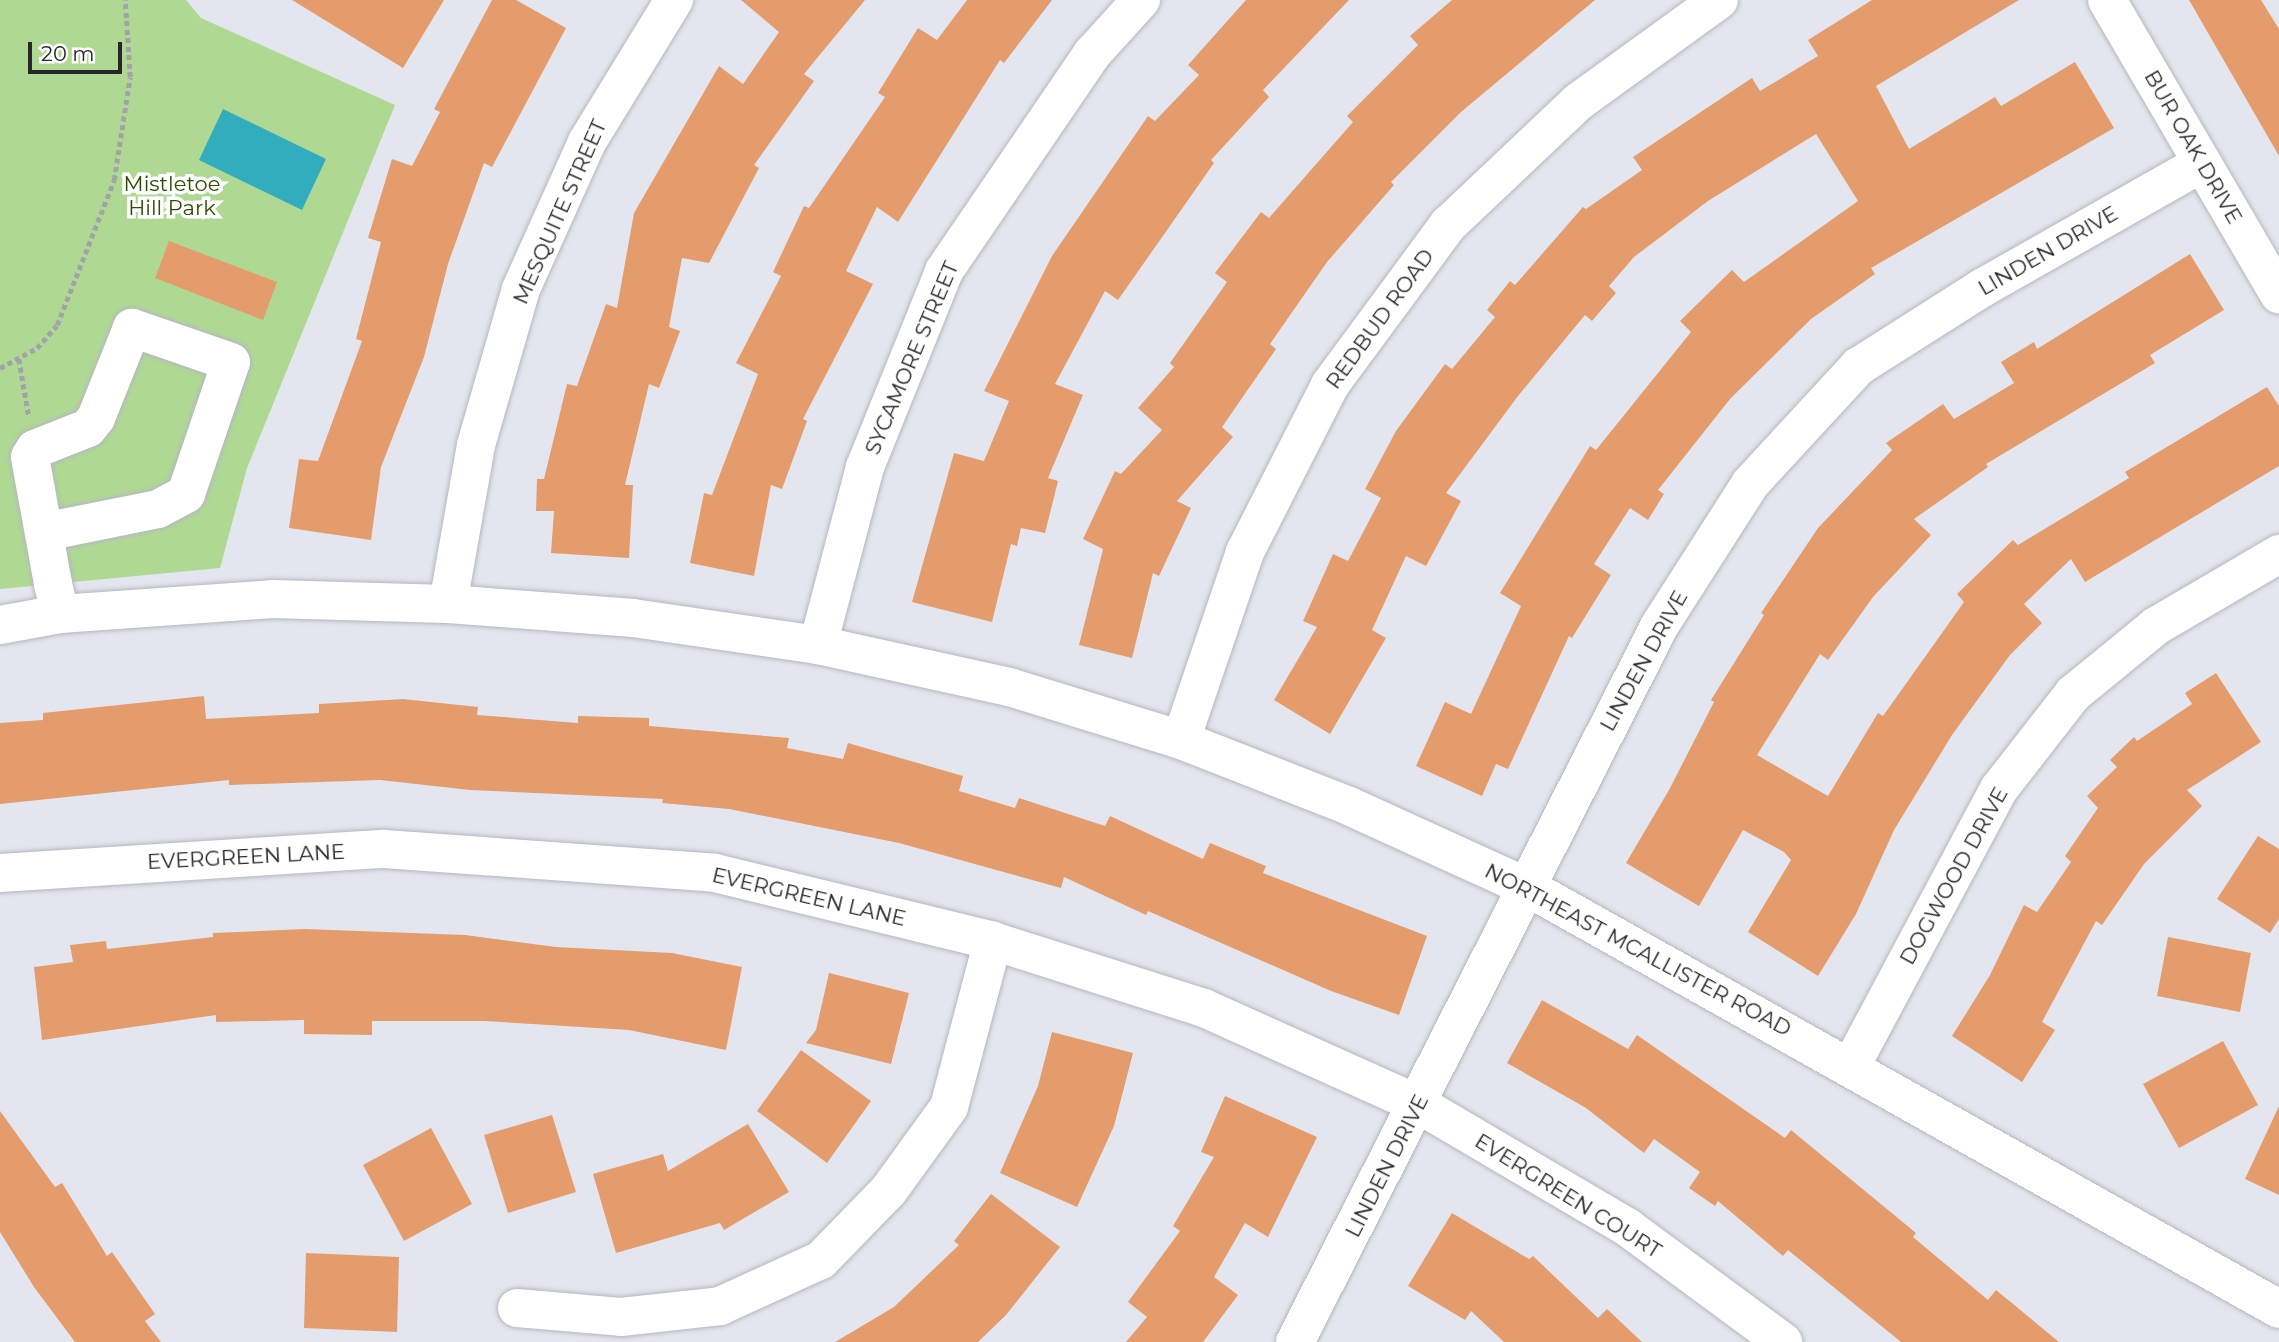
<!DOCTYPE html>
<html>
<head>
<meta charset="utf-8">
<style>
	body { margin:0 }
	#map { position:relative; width:2279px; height:1342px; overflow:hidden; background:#e4e6ef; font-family:Montserrat,sans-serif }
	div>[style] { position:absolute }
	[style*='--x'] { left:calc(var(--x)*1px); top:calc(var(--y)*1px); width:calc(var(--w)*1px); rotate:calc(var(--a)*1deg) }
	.green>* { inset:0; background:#afd993 }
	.water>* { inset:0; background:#32adbe }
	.building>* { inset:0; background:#e49c6d }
	.path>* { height:4.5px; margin-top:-2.25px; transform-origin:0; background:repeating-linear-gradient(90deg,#a1a3a9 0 5px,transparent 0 8.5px) }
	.roads { filter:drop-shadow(0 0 2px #b5b7c0) drop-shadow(0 0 2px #b5b7c0) }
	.minor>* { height:38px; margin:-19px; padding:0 19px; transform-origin:19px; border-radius:19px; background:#fff }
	span { translate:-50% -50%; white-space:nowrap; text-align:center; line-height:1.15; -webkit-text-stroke:7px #fff; paint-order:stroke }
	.street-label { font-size:21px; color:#26272a }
	.park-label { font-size:21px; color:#2a4f00 }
	.scale { position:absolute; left:28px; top:42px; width:94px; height:32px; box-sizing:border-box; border:4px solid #26272a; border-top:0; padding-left:9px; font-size:21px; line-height:24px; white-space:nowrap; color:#26272a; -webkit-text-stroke:5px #fff; paint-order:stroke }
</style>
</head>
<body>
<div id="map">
	<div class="green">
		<div style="clip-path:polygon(0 0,186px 0,201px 18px,395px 105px,247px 468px,220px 568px,0 589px)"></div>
	</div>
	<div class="water">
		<div style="clip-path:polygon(223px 109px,326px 159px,302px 210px,199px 160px)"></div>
	</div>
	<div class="building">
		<div style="clip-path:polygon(292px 0,444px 0,403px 68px)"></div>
		<div style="clip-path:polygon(492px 0,516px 0,566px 28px,492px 167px,484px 163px,448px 264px,424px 357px,381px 467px,371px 540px,289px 528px,299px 459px,318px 461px,362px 341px,356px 339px,381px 242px,368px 238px,392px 159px,412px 166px,440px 112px,434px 109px)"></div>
		<div style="clip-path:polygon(741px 0,865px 0,804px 74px,814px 81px,754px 165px,759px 168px,709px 263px,682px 258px,669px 327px,680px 331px,659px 388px,649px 384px,625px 485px,633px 485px,629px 558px,551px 553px,554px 511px,536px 511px,537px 479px,544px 479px,567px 384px,577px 386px,606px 304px,617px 308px,634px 213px,719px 66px,743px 84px,779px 32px)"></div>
		<div style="clip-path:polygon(967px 0,1052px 0,1004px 63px,1000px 60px,898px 222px,877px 207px,846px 271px,873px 284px,803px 419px,807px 421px,782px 489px,771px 485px,754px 576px,690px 563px,704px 493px,712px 495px,758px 374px,736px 363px,781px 276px,773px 272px,804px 206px,809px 208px,885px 97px,878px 93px,918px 28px,937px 40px)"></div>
		<div style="clip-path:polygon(1246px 0,1349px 0,1263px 90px,1269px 97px,1211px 160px,1214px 163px,1118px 300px,1105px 291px,1055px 384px,1083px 395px,1048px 478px,1058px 481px,1045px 533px,1021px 528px,1017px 546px,1011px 544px,992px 622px,912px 602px,954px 453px,984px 461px,1009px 401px,984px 391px,1052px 256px,1148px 116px,1155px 121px,1199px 75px,1188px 65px)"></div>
		<div style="clip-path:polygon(1452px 0,1595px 0,1461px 112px,1391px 182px,1394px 185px,1327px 262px,1270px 344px,1276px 349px,1222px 427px,1233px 437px,1177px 501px,1191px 508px,1159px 576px,1153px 573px,1132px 658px,1079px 645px,1103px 549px,1083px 539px,1115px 471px,1121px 474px,1162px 430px,1138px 408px,1174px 367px,1170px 363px,1227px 282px,1215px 273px,1261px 212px,1269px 218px,1353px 122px,1347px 116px,1418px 45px,1410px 36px)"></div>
		<div style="clip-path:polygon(1872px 0,2019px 0,1876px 86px,1909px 149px,1995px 97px,2001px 106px,2075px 62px,2114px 128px,1871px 268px,1875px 274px,1811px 319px,1730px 399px,1658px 490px,1664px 494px,1648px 520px,1630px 508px,1594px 564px,1611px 575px,1572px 638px,1569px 636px,1508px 769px,1496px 764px,1482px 796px,1416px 766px,1445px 702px,1471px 714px,1521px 606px,1500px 593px,1590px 446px,1596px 450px,1691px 332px,1680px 321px,1732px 270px,1744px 282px,1858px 201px,1816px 134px,1708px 201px,1634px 257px,1609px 286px,1616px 293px,1592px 321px,1585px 315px,1518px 396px,1446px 493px,1461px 501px,1426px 566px,1406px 556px,1372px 630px,1386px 638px,1330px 734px,1274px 700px,1317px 627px,1303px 621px,1333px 554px,1348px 561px,1381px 498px,1365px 489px,1396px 431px,1445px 364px,1452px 369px,1495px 317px,1487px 310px,1510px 281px,1515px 285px,1583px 207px,1586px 209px,1642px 170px,1633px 157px,1752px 78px,1760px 91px,1818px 56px,1808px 40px)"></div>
		<div style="clip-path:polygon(2189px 0,2261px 0,2279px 29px,2279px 156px)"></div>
		<div style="clip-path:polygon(169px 241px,277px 282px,263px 320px,155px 278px)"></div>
		<div style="clip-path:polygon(2190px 254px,2224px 310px,2150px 355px,2155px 363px,1986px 464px,1988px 467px,1914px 519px,1931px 535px,1873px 597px,1828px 660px,1820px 654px,1757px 755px,1828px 796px,1878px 713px,1883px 716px,1964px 602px,1957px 594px,2013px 540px,2018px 545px,2129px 478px,2125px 472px,2267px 387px,2279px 406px,2279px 466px,2085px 582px,2071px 559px,2024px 604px,2042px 623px,2010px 655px,1952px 735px,1894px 830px,1856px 914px,1818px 976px,1748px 932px,1791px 860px,1784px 852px,1743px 830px,1699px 906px,1626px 863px,1669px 790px,1714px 702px,1711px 700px,1764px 615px,1761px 613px,1818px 528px,1892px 450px,1886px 443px,1943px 404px,1954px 419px,2014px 383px,2001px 362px,2034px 342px,2037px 349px)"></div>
		<div style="clip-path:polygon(2216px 673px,2261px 742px,2187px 790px,2202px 806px,2144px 864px,2102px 925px,2096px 921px,2042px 1022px,2055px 1030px,2022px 1082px,1952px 1036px,1990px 975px,2024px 905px,2037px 912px,2071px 862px,2065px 856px,2098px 808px,2087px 796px,2117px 767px,2110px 760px,2134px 737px,2137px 741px,2192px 704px,2185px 693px)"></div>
		<div style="clip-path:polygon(204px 696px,206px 719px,319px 713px,319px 704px,403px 699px,478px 707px,477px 715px,578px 723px,578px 716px,649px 718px,649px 726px,789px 738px,787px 748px,843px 759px,848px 743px,963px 776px,959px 791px,1015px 808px,1019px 798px,1105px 826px,1110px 816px,1203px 859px,1210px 843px,1266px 866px,1263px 873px,1427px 936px,1399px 1015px,1331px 991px,1148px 911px,1146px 915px,1064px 877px,1061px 888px,899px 843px,729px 809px,662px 803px,663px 799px,470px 790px,380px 780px,229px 785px,229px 780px,0 804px,0 723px,43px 720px,43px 713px)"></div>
		<div style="clip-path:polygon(2258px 836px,2279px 849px,2279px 919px,2270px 933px,2217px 899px)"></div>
		<div style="clip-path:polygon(305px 929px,465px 935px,556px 947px,672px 953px,742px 967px,726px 1050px,629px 1030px,484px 1021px,372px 1021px,372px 1035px,304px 1034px,304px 1020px,216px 1022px,216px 1015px,42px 1040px,34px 967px,73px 962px,70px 945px,106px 941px,107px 949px,213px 937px,213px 933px)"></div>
		<div style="clip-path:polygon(2168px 937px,2251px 953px,2240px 1012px,2157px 996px)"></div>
		<div style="clip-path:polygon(829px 973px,909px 993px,891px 1064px,806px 1043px,816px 1030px)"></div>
		<div style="clip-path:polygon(1542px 1000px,1628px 1049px,1637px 1035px,1785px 1138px,1791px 1130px,1916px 1233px,1913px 1237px,1988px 1300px,1996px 1290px,2059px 1342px,1901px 1342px,1788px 1250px,1783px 1256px,1718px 1201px,1715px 1206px,1689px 1188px,1700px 1172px,1654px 1139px,1644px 1153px,1586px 1108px,1507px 1063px)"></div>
		<div style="clip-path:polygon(1052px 1032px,1133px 1053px,1114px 1126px,1077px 1207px,1000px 1173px,1038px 1086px)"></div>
		<div style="clip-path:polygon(2223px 1041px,2258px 1105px,2179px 1148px,2143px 1084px)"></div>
		<div style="clip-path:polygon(801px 1050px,871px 1101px,827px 1163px,757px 1111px)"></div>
		<div style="clip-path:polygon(1225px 1096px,1317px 1137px,1268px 1237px,1245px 1223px,1214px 1277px,1238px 1295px,1203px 1342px,1126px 1342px,1147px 1317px,1128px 1302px,1180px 1231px,1173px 1226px,1214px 1157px,1201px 1152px)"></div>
		<div style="clip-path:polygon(2279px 1106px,2279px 1195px,2245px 1179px)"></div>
		<div style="clip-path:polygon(0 1111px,55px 1187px,62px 1183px,107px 1256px,112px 1252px,155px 1314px,145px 1321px,161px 1342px,75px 1342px,34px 1287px,0 1232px)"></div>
		<div style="clip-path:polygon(552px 1115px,576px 1192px,508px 1213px,484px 1135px)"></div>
		<div style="clip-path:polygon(748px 1124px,789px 1192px,724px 1230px,720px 1223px,616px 1253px,593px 1174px,663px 1154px,668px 1171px)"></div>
		<div style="clip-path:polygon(431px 1128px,472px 1204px,404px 1241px,363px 1165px)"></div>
		<div style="clip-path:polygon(991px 1194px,1060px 1247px,1006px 1315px,978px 1342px,835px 1342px,894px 1307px,959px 1245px,954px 1241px)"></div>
		<div style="clip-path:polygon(1452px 1213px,1529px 1259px,1533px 1256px,1598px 1318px,1607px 1309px,1642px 1342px,1504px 1342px,1471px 1311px,1465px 1320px,1408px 1286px)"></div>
		<div style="clip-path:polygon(306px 1253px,399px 1257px,397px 1332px,304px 1328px)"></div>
	</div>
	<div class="path">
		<div style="--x:19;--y:359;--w:59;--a:80.2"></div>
		<div style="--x:0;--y:368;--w:42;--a:-28.4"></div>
		<div style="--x:37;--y:348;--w:30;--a:-49"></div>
		<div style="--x:57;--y:325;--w:156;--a:-68.5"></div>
		<div style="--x:114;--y:180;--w:104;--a:-81.2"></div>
		<div style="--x:130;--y:77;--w:77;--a:-93.7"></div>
	</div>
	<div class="roads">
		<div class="minor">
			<div style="--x:2107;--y:0;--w:341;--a:59.7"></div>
			<div style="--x:44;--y:532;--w:116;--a:-11.4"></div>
			<div style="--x:158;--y:509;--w:32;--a:-28"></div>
			<div style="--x:186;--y:494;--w:139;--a:-71.2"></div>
			<div style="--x:231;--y:362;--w:105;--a:-161"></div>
			<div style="--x:132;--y:328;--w:97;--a:111.8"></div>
			<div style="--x:96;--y:418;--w:13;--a:129"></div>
			<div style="--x:88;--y:428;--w:57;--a:158.4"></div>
			<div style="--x:35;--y:449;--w:9;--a:122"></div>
			<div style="--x:30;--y:457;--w:129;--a:79.7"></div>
			<div style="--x:53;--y:584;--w:31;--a:77"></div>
			<div style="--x:448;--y:604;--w:161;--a:-80"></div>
			<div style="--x:476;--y:445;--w:162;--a:-73.9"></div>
			<div style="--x:521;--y:289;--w:161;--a:-65.8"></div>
			<div style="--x:587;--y:142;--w:167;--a:-58.5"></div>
			<div style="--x:0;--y:625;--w:61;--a:-10.4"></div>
			<div style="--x:60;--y:614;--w:213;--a:-4"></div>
			<div style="--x:272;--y:599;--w:176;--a:1.6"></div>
			<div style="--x:448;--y:604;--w:186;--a:4.3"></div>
			<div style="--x:633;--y:618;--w:187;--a:8.3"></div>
			<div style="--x:818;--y:645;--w:196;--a:12.4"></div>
			<div style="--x:1009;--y:687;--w:180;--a:17.1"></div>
			<div style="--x:1181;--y:740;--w:180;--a:21.4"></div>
			<div style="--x:1349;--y:806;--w:196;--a:24.5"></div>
			<div style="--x:1527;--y:887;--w:862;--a:29.3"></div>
			<div style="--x:818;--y:645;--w:184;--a:-75.2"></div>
			<div style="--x:865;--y:467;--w:211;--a:-68"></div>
			<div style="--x:944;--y:271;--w:263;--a:-55.7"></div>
			<div style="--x:1092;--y:54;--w:73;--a:-47.8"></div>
			<div style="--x:1181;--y:740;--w:199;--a:-71.2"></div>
			<div style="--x:1245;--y:552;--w:187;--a:-63"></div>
			<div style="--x:1330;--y:385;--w:199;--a:-53.6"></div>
			<div style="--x:1448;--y:225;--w:179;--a:-43.4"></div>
			<div style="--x:1578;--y:102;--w:174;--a:-35.9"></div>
			<div style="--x:0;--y:873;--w:385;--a:-3.6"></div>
			<div style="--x:384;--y:849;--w:332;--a:4.1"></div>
			<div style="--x:715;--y:873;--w:286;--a:13.7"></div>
			<div style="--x:993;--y:941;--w:221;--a:17.6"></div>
			<div style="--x:1204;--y:1008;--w:235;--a:24.2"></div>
			<div style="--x:1418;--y:1104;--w:243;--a:30.5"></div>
			<div style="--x:1627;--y:1227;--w:194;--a:36.4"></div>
			<div style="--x:1851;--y:1066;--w:314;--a:-61.9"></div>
			<div style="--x:1999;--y:789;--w:120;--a:-52.1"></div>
			<div style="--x:2073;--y:694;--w:107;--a:-39.3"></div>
			<div style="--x:2156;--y:626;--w:143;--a:-30.3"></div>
			<div style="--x:517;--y:1308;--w:104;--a:4.9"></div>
			<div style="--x:621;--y:1317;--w:100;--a:-6.3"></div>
			<div style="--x:720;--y:1306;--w:111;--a:-24.5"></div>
			<div style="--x:821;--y:1260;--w:98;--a:-45.8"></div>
			<div style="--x:889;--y:1190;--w:102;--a:-54.1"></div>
			<div style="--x:949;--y:1107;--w:172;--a:-75.2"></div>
			<div style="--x:1295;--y:1342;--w:805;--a:-63.02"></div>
			<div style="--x:1660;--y:625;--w:167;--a:-57.4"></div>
			<div style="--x:1750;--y:484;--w:161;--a:-47.3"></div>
			<div style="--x:1859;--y:366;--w:146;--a:-32.4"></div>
			<div style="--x:1982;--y:288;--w:253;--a:-29.6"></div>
		</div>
	</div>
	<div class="street-label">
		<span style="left:2193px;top:147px;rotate:60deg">BUR OAK DRIVE</span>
		<span style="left:560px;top:212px;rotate:-66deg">MESQUITE STREET</span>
		<span style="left:2048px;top:251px;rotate:-30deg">LINDEN DRIVE</span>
		<span style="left:1380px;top:319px;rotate:-54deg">REDBUD ROAD</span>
		<span style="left:912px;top:358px;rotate:-67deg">SYCAMORE STREET</span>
		<span style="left:1644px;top:661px;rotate:-61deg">LINDEN DRIVE</span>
		<span style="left:246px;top:857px;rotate:-3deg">EVERGREEN LANE</span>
		<span style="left:1954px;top:876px;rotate:-61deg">DOGWOOD DRIVE</span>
		<span style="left:809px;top:897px;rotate:13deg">EVERGREEN LANE</span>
		<span style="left:1638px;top:950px;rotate:28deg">NORTHEAST MCALLISTER ROAD</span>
		<span style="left:1387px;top:1166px;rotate:-63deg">LINDEN DRIVE</span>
		<span style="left:1568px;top:1196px;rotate:32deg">EVERGREEN COURT</span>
	</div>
	<div class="park-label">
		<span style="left:172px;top:196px">Mistletoe<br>Hill Park</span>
	</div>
	<div class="scale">20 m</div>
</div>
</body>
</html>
